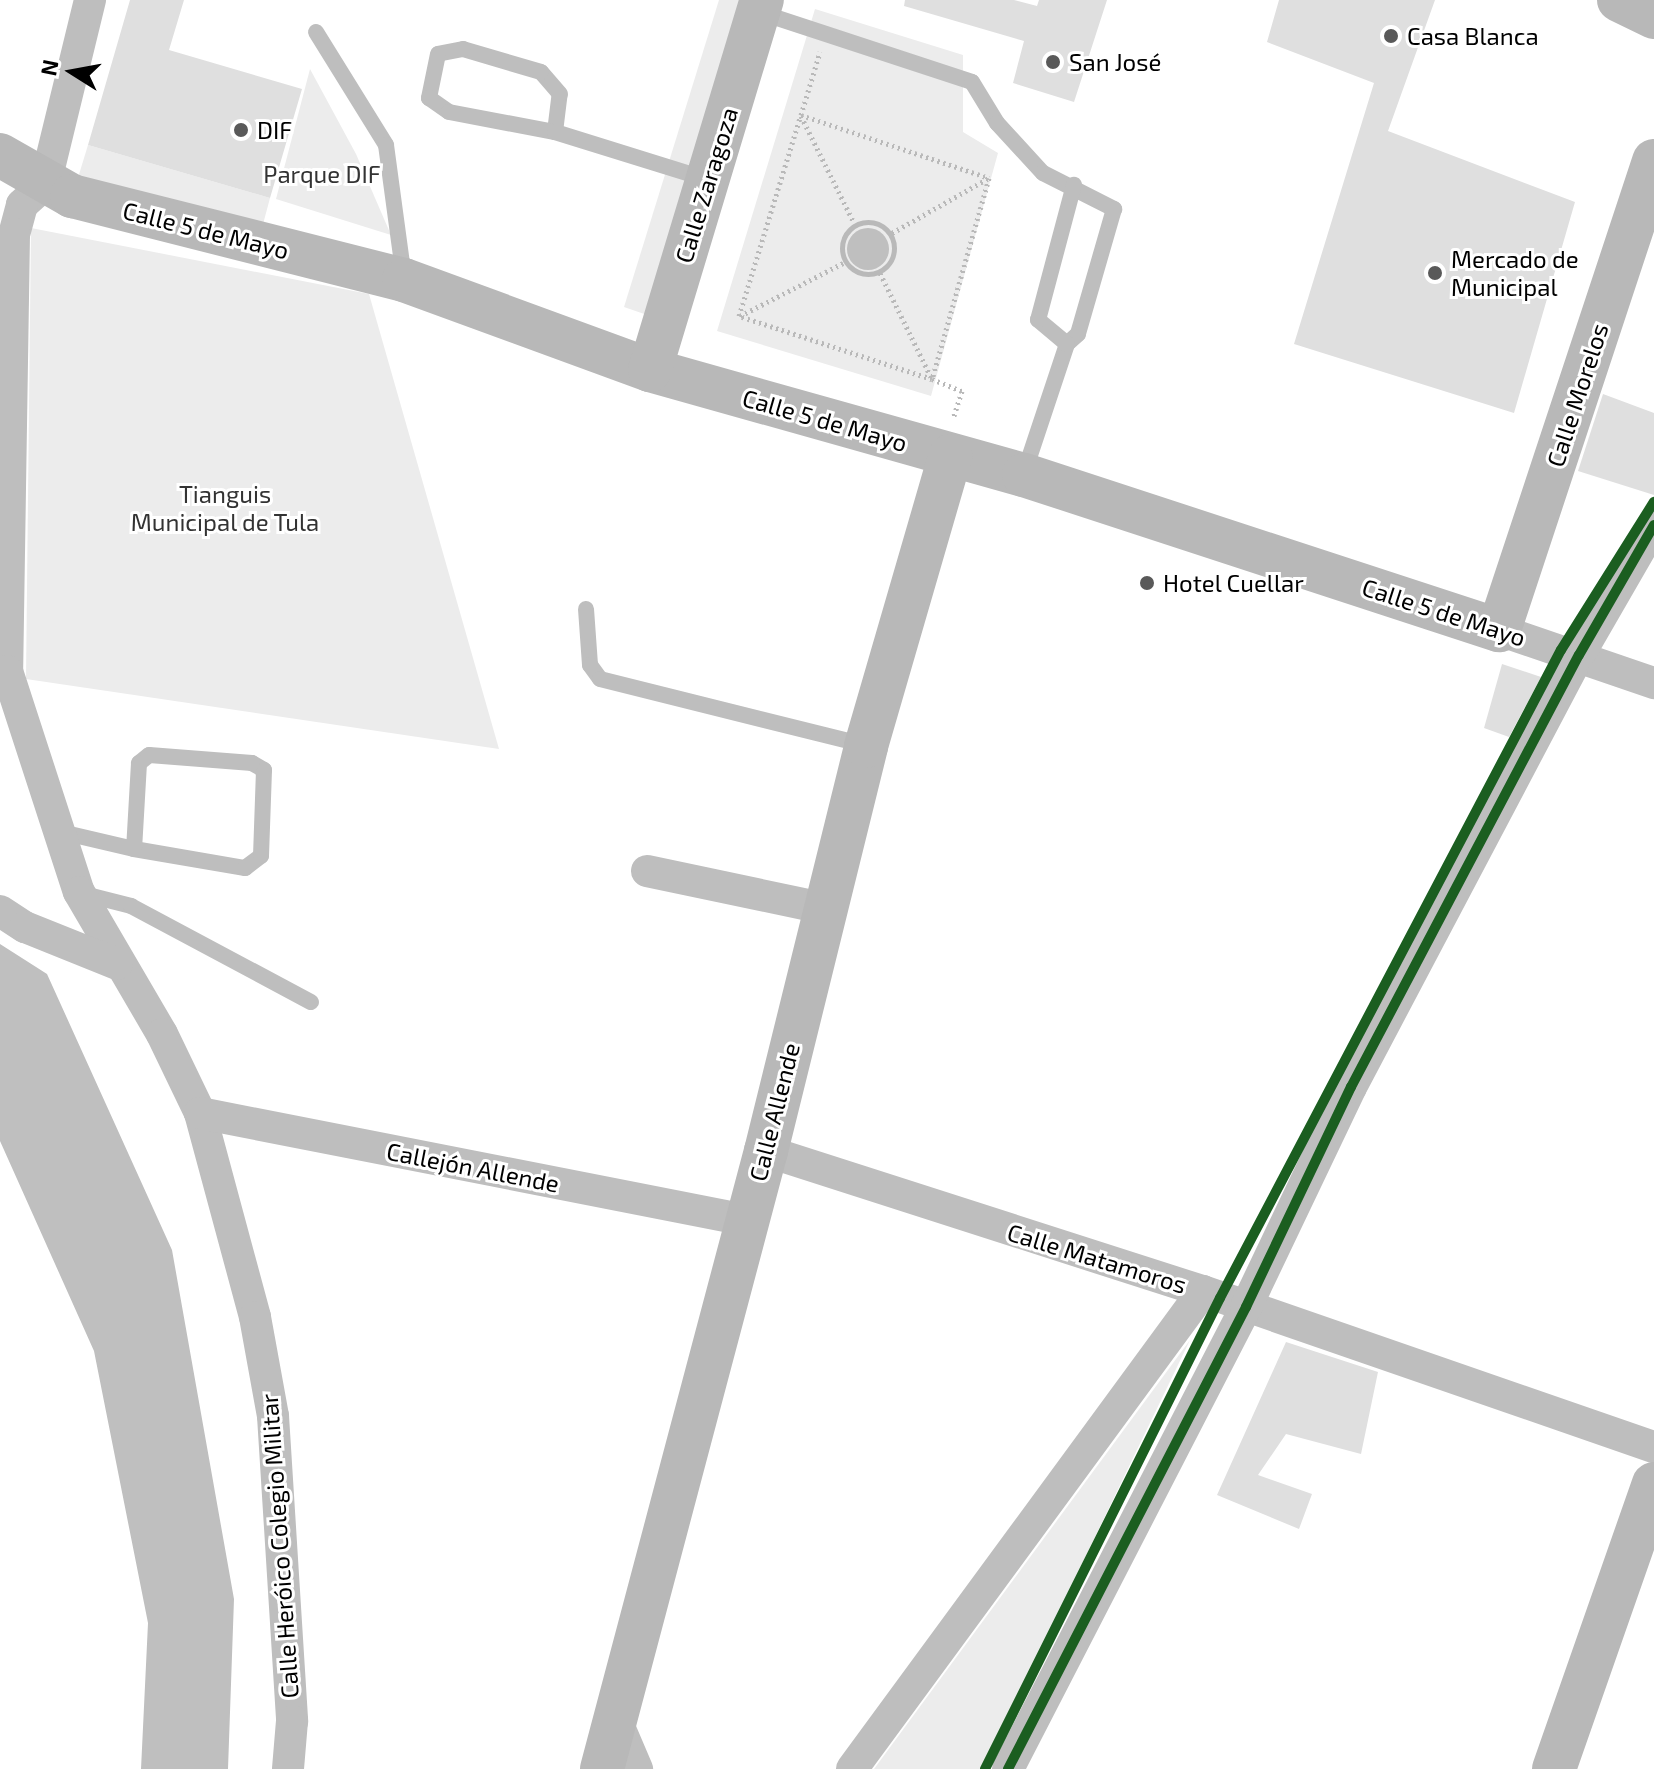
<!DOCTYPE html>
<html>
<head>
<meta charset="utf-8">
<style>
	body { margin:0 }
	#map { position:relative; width:1654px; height:1769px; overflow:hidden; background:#fff; font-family:"Exo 2",sans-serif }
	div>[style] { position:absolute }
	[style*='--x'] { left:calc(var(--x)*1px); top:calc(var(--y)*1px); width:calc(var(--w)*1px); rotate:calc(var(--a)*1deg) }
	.green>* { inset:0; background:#ececec }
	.water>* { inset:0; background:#bfbfbf }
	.round { border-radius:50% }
	.building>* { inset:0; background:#dfdfdf }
	.path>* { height:5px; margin-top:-2.5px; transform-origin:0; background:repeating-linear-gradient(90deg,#b9b9b9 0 2px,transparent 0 6px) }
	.path>.ring { margin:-2.5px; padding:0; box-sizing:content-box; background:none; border:5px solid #b9b9b9; border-radius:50% }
	.lane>* { height:16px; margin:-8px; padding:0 8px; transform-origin:8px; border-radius:8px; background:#bebebe }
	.street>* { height:32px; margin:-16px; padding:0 16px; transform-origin:16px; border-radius:16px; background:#bebebe }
	.secondary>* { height:44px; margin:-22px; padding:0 22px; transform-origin:22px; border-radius:22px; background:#b8b8b8 }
	.cycleway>* { height:10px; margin:-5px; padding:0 5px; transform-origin:5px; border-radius:5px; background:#1b5e20 }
	.dots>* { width:22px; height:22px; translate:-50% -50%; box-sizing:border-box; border:4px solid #fff; border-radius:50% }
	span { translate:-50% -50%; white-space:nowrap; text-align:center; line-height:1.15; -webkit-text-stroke:6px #fff; paint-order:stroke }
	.poi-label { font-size:24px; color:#000 }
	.left { translate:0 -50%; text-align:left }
	.park-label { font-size:24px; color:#333 }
	.street-label { font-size:24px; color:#000 }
	.north { position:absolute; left:32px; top:32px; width:80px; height:80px; -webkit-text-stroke:6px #fff; paint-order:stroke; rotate:281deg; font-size:22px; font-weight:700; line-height:32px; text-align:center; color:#000 }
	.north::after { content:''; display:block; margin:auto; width:28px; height:36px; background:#000; clip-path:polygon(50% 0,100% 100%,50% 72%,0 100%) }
</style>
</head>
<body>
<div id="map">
	<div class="green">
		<div style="clip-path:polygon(719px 0,754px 0,653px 317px,624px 307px)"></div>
		<div style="clip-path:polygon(815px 9px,963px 55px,963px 132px,998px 153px,931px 396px,717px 331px)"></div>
		<div style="clip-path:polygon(310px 69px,356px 154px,391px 235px,276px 199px)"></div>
		<div style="clip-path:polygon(88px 145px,270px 198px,262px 228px,77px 181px)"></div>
		<div style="clip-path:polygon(31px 228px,369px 294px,499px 749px,26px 679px)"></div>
		<div style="clip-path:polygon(1190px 1340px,983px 1769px,874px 1769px)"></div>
	</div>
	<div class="water">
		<div class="round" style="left:847px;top:228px;width:42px;height:42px"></div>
		<div style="clip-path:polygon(0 944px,47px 974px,172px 1250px,234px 1599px,228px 1769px,141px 1769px,148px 1623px,94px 1351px,0 1141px)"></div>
	</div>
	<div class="building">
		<div style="clip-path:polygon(130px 0,184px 0,169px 50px,302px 89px,270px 198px,88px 145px)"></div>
		<div style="clip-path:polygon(905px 0,1014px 0,1037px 6px,1039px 0,1107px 0,1074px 102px,1013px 83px,1024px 41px,904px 6px)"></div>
		<div style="clip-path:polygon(1279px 0,1435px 0,1388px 131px,1575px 202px,1514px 413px,1294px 344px,1374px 83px,1267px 42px)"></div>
		<div style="clip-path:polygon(1603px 394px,1654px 413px,1654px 495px,1578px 471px)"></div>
		<div style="clip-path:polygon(1502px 664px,1541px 677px,1509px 737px,1484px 728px)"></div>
		<div style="clip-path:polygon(1286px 1342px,1378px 1372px,1361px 1454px,1286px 1434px,1258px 1475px,1312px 1494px,1299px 1529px,1217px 1495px)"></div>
	</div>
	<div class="path">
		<div style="--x:801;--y:115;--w:198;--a:18.5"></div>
		<div style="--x:989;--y:178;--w:209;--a:105.8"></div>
		<div style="--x:932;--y:379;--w:203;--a:-161.9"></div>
		<div style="--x:739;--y:316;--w:210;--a:-72.9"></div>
		<div style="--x:801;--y:115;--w:66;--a:-73.2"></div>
		<div style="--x:801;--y:116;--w:119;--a:63.6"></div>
		<div class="ring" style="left:842px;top:222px;width:47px;height:47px"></div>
		<div style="--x:892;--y:233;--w:112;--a:-29.6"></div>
		<div style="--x:880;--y:273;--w:118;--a:63.9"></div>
		<div style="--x:932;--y:379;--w:32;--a:22"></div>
		<div style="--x:962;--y:391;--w:28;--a:108"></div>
		<div style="--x:740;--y:316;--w:116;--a:-27.2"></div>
	</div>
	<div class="lane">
		<div style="--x:759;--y:12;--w:224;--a:18.2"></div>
		<div style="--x:972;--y:82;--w:48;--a:58.6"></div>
		<div style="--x:997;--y:123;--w:68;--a:47.4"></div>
		<div style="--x:1043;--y:173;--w:80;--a:26.9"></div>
		<div style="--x:1114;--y:209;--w:130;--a:106.1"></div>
		<div style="--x:1078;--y:334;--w:15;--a:138"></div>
		<div style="--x:1067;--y:344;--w:136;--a:108.4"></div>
		<div style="--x:316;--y:32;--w:133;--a:58.2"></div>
		<div style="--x:386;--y:145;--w:134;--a:82.3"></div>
		<div style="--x:555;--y:132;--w:38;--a:-83"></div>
		<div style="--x:560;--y:94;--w:29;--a:-131"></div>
		<div style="--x:541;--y:72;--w:81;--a:-163.6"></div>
		<div style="--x:463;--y:49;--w:25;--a:169"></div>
		<div style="--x:438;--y:54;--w:45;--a:101.6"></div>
		<div style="--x:429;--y:98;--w:24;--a:35"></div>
		<div style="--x:449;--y:112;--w:108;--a:10.7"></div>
		<div style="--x:555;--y:132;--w:158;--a:17.3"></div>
		<div style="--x:1067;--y:344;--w:38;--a:-140"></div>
		<div style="--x:1038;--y:320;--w:140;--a:-75.1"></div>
		<div style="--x:586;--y:609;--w:56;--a:85.9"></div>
		<div style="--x:590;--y:665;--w:17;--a:54"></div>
		<div style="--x:600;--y:679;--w:272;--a:14"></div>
		<div style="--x:57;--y:831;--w:79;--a:13.2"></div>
		<div style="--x:134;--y:849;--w:113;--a:9.7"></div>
		<div style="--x:245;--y:868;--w:20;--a:-37"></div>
		<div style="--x:261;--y:856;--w:86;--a:-88"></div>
		<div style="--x:264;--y:770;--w:14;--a:-150"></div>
		<div style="--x:252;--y:763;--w:103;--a:-175.6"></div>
		<div style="--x:149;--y:755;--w:13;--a:141"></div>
		<div style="--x:139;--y:763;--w:86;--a:93.3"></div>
		<div style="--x:80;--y:893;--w:53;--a:14.3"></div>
		<div style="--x:131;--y:906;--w:204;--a:28.1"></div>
	</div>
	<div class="street">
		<div style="--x:90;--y:0;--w:189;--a:103.7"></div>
		<div style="--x:45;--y:184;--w:31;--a:138"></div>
		<div style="--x:22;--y:205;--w:30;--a:105"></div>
		<div style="--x:14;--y:234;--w:437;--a:90.9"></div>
		<div style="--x:7;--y:671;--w:232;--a:72"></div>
		<div style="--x:79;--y:892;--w:164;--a:59.7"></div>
		<div style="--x:162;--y:1034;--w:88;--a:64.3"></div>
		<div style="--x:200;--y:1113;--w:211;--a:74.9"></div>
		<div style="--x:255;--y:1317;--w:101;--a:79.7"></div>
		<div style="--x:273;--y:1416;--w:306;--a:86.4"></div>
		<div style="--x:292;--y:1721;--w:48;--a:94.8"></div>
		<div style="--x:1499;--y:630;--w:164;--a:18.9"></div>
		<div style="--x:647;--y:871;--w:180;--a:11.9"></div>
		<div style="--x:0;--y:911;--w:30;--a:33"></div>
		<div style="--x:25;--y:927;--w:99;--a:21.9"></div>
		<div style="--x:200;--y:1113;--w:556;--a:11.09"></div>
		<div style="--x:766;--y:1151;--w:459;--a:17.8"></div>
		<div style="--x:1203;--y:1291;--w:477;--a:19.1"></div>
		<div style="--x:614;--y:1715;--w:59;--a:66.9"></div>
		<div style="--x:852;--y:1769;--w:593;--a:-53.71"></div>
		<div style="--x:1008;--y:1769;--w:520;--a:-62.74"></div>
		<div style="--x:1246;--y:1307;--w:244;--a:-64.5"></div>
		<div style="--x:1351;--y:1087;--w:488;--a:-62.2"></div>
		<div style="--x:1579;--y:655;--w:150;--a:-60"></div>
	</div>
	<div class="secondary">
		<div style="--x:1619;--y:0;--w:39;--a:26"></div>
		<div style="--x:0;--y:155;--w:83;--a:29.7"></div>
		<div style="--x:72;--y:196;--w:342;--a:14.2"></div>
		<div style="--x:404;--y:280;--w:262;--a:20.1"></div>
		<div style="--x:650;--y:370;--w:388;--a:15.7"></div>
		<div style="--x:1024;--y:475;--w:500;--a:18.1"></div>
		<div style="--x:1499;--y:630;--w:494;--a:-71.7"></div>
		<div style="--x:650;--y:370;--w:387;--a:-73.2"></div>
		<div style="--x:602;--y:1769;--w:639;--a:-75.14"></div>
		<div style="--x:766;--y:1151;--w:417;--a:-76.1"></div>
		<div style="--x:866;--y:746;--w:302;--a:-73.8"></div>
		<div style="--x:1554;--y:1769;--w:302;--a:-70.7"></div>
	</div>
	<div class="cycleway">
		<div style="--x:985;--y:1769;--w:526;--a:-63.48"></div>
		<div style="--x:1220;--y:1298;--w:732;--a:-62.25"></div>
		<div style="--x:1561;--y:650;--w:175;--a:-57.9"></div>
		<div style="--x:1008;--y:1769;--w:520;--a:-62.74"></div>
		<div style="--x:1246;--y:1307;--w:244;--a:-64.5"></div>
		<div style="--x:1351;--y:1087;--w:488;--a:-62.2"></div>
		<div style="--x:1579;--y:655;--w:150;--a:-60"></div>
	</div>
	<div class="dots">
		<div style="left:1391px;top:36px;background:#595959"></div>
		<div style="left:1053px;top:62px;background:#595959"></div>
		<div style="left:241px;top:130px;background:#595959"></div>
		<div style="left:1435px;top:273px;background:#595959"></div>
		<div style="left:1147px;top:583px;background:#595959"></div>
	</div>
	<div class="poi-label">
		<span class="left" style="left:1407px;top:36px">Casa Blanca</span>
		<span class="left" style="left:1069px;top:62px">San José</span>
		<span class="left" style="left:257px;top:130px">DIF</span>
		<span class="left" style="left:1451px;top:273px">Mercado de<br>Municipal</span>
		<span class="left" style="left:1163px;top:583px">Hotel Cuellar</span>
	</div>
	<div class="park-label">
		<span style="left:322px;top:174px">Parque DIF</span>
		<span style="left:225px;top:508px">Tianguis<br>Municipal de Tula</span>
	</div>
	<div class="street-label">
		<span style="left:706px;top:185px;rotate:-73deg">Calle Zaragoza</span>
		<span style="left:206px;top:230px;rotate:14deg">Calle 5 de Mayo</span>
		<span style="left:1577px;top:395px;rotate:-72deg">Calle Morelos</span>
		<span style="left:825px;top:420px;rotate:16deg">Calle 5 de Mayo</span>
		<span style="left:1444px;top:612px;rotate:18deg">Calle 5 de Mayo</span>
		<span style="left:774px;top:1112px;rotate:-76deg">Calle Allende</span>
		<span style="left:473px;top:1167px;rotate:11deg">Callejón Allende</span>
		<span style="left:1097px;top:1258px;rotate:17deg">Calle Matamoros</span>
		<span style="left:279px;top:1546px;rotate:-94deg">Calle Heróico Colegio Militar</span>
	</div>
	<div class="north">N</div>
</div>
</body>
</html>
